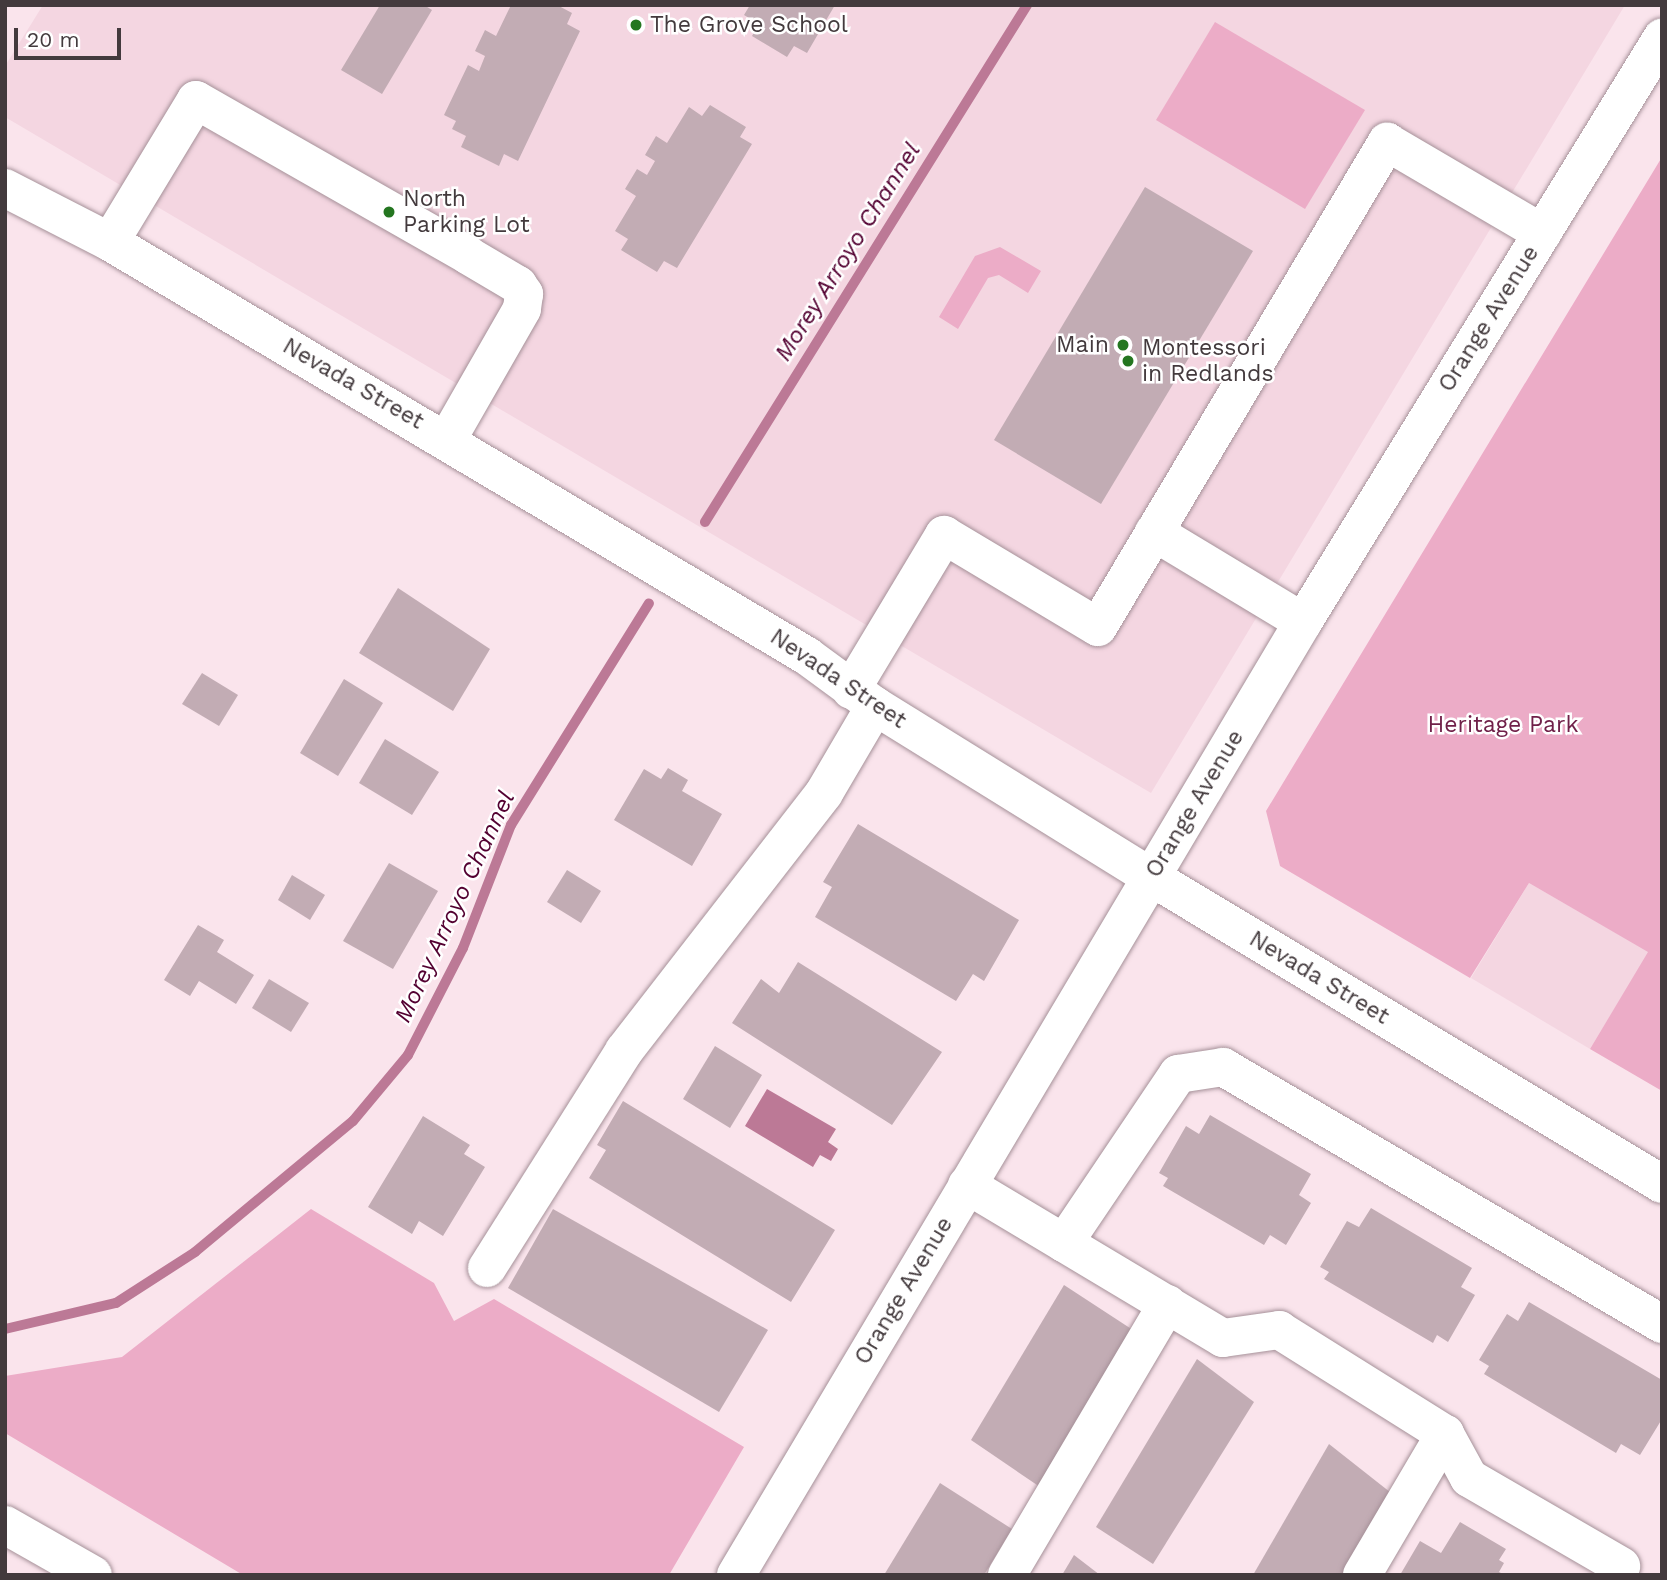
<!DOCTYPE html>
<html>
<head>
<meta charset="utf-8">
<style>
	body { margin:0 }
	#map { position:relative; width:1667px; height:1580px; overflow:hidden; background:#fae4ec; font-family:"Work Sans",sans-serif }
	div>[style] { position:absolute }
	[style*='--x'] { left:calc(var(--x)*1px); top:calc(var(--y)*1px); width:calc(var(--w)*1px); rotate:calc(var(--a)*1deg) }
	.built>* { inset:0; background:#f4d6e1 }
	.green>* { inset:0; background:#ecacc7 }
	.water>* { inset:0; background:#bc7996 }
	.stream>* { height:10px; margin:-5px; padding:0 5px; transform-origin:5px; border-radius:5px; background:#bc7996 }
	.building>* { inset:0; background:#c2acb4 }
	.roads { filter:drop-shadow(0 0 2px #a69199) drop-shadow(0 0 2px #a69199) }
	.minor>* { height:38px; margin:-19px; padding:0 19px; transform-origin:19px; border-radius:19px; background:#fff }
	.dots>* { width:19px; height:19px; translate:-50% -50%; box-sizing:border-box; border:4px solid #fff; border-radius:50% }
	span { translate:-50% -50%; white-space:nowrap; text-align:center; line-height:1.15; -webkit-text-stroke:5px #fff; paint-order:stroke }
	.poi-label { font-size:23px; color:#433a3d }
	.left { translate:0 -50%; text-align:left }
	.right { translate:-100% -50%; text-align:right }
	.street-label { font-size:23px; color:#433a3d }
	.park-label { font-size:23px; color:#702049 }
	.water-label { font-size:24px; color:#530031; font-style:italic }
	.frame { position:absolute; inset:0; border:7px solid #433a3d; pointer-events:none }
	.scale { position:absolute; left:14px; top:28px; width:107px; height:32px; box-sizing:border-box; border:4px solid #433a3d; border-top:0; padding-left:9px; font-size:21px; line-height:24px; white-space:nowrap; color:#433a3d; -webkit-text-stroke:5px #fff; paint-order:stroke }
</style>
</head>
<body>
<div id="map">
	<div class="built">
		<div style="clip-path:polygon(43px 5px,1625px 5px,1151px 793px,5px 117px,5px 66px)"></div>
		<div style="clip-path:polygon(1529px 883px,1649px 952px,1590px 1049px,1471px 978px)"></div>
	</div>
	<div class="green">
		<div style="clip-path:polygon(1215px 22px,1365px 110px,1305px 209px,1156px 120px)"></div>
		<div style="clip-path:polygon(1662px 157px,1662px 1091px,1590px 1049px,1648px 952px,1529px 883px,1470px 978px,1280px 866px,1266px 811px)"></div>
		<div style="clip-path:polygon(1000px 247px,1041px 271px,1028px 293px,999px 275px,988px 278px,958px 329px,939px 317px,975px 256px)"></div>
		<div style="clip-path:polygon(311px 1209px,434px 1283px,454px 1321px,494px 1299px,744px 1447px,669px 1575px,243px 1575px,5px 1433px,5px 1376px,122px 1357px)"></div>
	</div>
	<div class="water">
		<div style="clip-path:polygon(767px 1089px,836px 1129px,828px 1142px,838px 1149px,831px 1161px,820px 1155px,813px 1167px,745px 1126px)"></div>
	</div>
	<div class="stream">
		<div style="--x:705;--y:522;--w:609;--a:-58.08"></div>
		<div style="--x:5;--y:1329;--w:114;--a:-13.2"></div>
		<div style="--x:116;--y:1303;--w:94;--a:-32.8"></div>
		<div style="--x:195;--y:1252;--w:205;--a:-39.7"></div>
		<div style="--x:353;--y:1121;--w:86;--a:-50.2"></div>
		<div style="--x:408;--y:1055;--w:120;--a:-62.8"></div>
		<div style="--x:463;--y:948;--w:132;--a:-68.7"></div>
		<div style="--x:511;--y:825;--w:261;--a:-58.1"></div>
	</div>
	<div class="building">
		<div style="clip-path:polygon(380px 5px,424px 5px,432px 10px,382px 94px,341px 70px)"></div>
		<div style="clip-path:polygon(511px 5px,557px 5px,572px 13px,567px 24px,580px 31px,518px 161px,504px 154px,499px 166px,461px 147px,466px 136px,452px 129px,456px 121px,444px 115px,468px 65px,479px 71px,485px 56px,475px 51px,485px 30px,496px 36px)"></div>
		<div style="clip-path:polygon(750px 5px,835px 5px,807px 53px,794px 46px,787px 57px,752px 36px,759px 24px,744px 15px)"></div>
		<div style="clip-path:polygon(710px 105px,746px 127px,740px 137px,752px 144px,677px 268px,664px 261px,657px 272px,621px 250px,628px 239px,615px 231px,636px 196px,625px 189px,637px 169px,647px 175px,655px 161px,645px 155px,656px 136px,667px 143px,689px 107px,702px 116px)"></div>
		<div style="clip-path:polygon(1145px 187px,1253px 251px,1101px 504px,994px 440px)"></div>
		<div style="clip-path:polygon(398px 588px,490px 649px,453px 711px,359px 653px)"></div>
		<div style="clip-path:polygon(202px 673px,238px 695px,219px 726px,182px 704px)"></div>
		<div style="clip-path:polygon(344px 679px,383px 703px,338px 776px,300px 753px)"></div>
		<div style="clip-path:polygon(385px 739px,439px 772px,412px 815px,359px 783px)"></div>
		<div style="clip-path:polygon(668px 768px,688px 780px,682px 791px,722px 814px,692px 866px,614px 820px,644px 769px,661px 779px)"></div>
		<div style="clip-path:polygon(858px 824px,1019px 920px,984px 981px,973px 974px,956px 1001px,815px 917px,832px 887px,823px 882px)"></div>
		<div style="clip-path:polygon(389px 863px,438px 891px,393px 969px,343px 941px)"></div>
		<div style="clip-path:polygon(567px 870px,601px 891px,581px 923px,547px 902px)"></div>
		<div style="clip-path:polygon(292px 875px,325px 895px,310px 920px,278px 900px)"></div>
		<div style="clip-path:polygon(198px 925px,224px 940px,217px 952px,254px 975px,236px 1004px,199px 981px,190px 996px,164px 980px)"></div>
		<div style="clip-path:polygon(798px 962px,942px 1052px,892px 1125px,732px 1023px,761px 979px,779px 993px)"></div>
		<div style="clip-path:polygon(269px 979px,309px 1003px,291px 1032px,252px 1008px)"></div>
		<div style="clip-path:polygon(715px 1046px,762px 1075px,730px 1128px,683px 1099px)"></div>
		<div style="clip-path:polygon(623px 1101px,835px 1230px,791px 1302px,589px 1178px,606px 1150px,597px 1145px)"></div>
		<div style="clip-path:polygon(1210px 1115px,1311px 1174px,1299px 1195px,1311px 1203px,1286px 1245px,1270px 1235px,1264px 1245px,1163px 1186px,1168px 1178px,1159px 1173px,1186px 1126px,1199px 1134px)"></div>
		<div style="clip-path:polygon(423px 1116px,470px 1145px,464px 1154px,485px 1167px,443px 1236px,419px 1221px,412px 1234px,368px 1207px)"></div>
		<div style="clip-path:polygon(1371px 1208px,1472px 1268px,1461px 1287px,1475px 1295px,1448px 1342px,1437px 1335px,1433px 1343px,1324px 1279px,1329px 1272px,1320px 1267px,1347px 1221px,1359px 1227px)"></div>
		<div style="clip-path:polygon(553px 1209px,768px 1330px,719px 1412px,508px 1288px)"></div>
		<div style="clip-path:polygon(1064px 1285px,1136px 1332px,1040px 1487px,971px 1440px)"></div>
		<div style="clip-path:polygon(1529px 1302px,1662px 1380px,1662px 1419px,1640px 1455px,1621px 1444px,1616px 1453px,1484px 1374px,1489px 1366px,1479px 1360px,1507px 1314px,1518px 1321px)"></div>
		<div style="clip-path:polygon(1197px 1359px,1254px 1402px,1153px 1564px,1096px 1527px)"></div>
		<div style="clip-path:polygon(1329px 1444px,1395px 1496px,1347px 1575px,1253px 1575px)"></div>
		<div style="clip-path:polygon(940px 1483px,1012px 1529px,984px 1575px,884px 1575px)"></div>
		<div style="clip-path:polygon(1460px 1522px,1506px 1549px,1499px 1560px,1504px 1563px,1499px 1572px,1505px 1575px,1400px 1575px,1420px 1541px,1441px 1553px)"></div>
		<div style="clip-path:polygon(1074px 1555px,1100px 1575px,1062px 1575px)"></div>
	</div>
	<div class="roads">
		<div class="minor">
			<div style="--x:5;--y:188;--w:118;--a:27.2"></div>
			<div style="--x:110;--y:242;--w:811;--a:30.71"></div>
			<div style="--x:807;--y:656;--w:84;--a:36.3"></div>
			<div style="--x:875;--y:706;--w:325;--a:31.8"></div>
			<div style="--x:1151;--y:877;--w:596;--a:31"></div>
			<div style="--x:110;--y:242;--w:166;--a:-58.8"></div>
			<div style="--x:196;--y:100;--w:314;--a:29.7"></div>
			<div style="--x:469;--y:256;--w:57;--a:30.6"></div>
			<div style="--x:518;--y:285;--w:11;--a:56"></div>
			<div style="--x:524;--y:294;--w:15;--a:98"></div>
			<div style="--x:522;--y:309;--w:151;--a:119.8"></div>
			<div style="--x:1154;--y:532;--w:174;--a:31.1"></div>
			<div style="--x:851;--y:690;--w:181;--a:-59"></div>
			<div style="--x:944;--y:535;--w:179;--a:30.9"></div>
			<div style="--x:1098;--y:627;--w:565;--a:-59.21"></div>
			<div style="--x:1387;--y:142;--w:180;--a:30.4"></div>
			<div style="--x:967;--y:1185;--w:113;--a:30.9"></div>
			<div style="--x:1064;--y:1243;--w:204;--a:-56"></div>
			<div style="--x:1178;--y:1074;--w:46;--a:-8.8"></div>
			<div style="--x:1223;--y:1067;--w:509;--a:30.35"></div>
			<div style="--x:1064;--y:1243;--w:185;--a:30.9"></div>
			<div style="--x:1223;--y:1338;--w:57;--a:-8.1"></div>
			<div style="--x:1279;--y:1330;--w:196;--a:32.1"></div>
			<div style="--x:1445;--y:1434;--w:50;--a:61.4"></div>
			<div style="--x:1469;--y:1478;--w:176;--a:30.1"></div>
			<div style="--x:487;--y:1268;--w:257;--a:-57.7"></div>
			<div style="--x:624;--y:1051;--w:326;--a:-52.2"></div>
			<div style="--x:824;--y:793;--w:101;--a:-59.6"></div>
			<div style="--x:5;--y:1525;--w:101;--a:29.6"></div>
			<div style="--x:736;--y:1575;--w:1109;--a:-59.25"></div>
			<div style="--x:1303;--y:622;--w:686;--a:-58.42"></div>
			<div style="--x:1007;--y:1575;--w:315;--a:-59.4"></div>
			<div style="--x:1362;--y:1575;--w:164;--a:-59.5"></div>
		</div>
	</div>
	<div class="dots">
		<div style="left:636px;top:25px;background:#247620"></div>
		<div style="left:389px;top:212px;background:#247620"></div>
		<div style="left:1123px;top:345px;background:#247620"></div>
		<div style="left:1128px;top:361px;background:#247620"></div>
	</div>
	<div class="poi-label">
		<span class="left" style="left:650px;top:25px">The Grove School</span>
		<span class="left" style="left:403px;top:212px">North<br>Parking Lot</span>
		<span class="right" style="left:1109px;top:345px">Main</span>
		<span class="left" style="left:1142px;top:361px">Montessori<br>in Redlands</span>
	</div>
	<div class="street-label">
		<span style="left:1489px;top:319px;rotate:-58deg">Orange Avenue</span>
		<span style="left:353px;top:384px;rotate:30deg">Nevada Street</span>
		<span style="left:838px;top:679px;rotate:34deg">Nevada Street</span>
		<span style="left:1195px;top:804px;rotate:-59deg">Orange Avenue</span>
		<span style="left:1319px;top:978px;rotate:31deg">Nevada Street</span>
		<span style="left:904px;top:1291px;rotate:-59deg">Orange Avenue</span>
	</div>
	<div class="park-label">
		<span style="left:1503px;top:725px">Heritage Park</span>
	</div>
	<div class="water-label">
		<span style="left:848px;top:252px;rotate:-58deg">Morey Arroyo Channel</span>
		<span style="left:455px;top:907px;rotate:-65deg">Morey Arroyo Channel</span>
	</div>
	<div class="frame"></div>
	<div class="scale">20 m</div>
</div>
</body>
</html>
